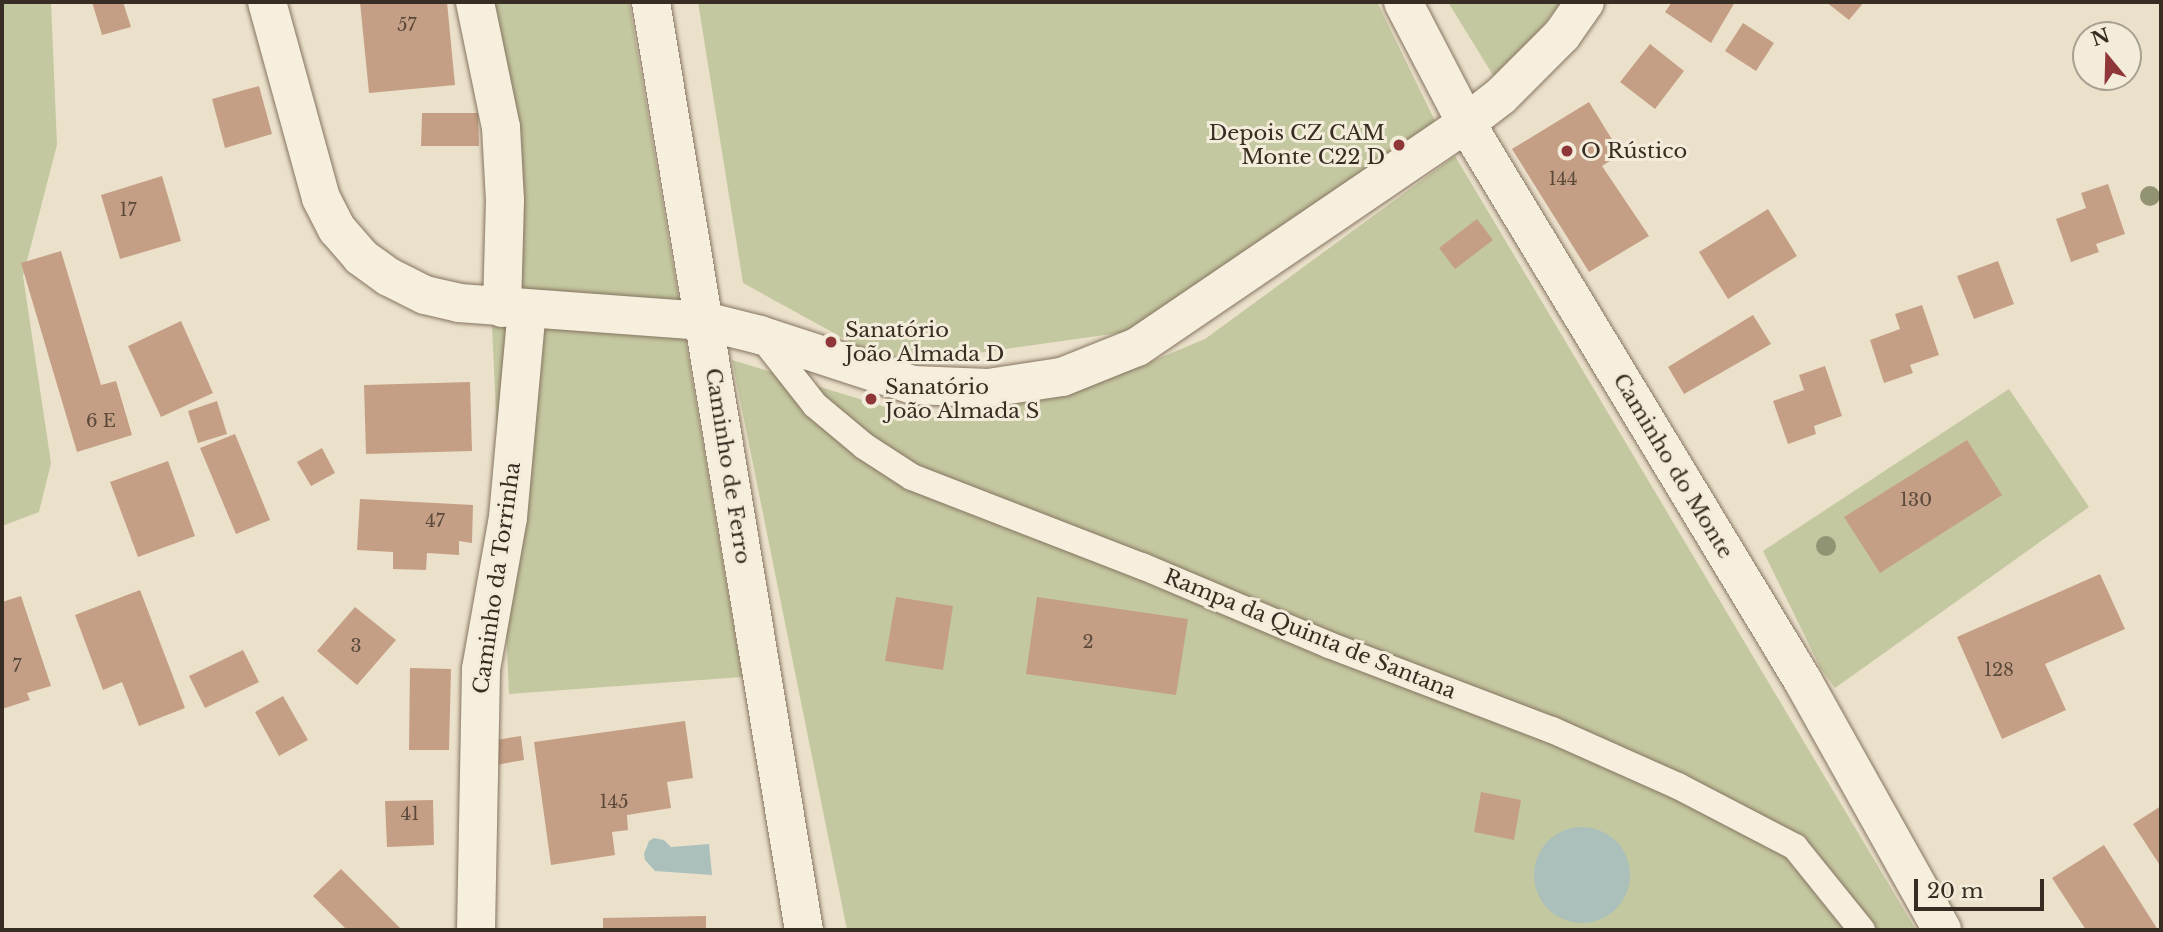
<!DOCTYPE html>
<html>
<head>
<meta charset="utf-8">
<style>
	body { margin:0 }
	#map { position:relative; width:2163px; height:932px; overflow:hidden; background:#ebe1cb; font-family:"Libre Baskerville",serif }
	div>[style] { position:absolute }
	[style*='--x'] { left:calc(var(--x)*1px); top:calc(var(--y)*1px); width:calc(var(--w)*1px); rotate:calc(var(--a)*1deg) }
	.green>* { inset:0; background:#c4c8a0 }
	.water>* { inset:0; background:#abc0ba }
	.round { border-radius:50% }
	.building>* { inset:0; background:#c59f85 }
	.roads { filter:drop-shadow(0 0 2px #867461) drop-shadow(0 0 2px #867461) }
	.service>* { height:26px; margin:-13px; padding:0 13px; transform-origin:13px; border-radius:13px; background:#f6efde }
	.minor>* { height:38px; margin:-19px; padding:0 19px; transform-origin:19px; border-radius:19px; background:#f6efde }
	.tertiary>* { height:38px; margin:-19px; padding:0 19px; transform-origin:19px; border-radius:19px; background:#f6efde }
	.trees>* { width:20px; height:20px; margin:-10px; border-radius:50%; background:#929373 }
	.dots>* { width:19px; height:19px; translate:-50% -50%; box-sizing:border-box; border:4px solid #f3ecda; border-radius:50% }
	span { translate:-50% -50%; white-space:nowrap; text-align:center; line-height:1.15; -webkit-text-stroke:6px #f3ecda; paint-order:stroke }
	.number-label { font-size:18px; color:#5b4a3b }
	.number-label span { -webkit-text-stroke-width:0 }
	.poi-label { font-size:21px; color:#382d22 }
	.right { translate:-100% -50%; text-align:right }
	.left { translate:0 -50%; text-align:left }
	.street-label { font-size:21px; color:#382d22 }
	.frame { position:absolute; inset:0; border:4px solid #382d22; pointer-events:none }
	.north { position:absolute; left:2072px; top:21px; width:70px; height:70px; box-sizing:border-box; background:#f3ecda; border:2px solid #a8a090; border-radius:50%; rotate:341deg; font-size:19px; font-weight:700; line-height:28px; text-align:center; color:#382d22 }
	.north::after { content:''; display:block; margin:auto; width:24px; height:32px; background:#8f3638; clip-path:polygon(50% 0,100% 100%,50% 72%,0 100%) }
	.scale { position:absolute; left:1914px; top:879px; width:130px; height:32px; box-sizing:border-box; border:4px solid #382d22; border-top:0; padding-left:9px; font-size:21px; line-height:24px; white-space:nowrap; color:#382d22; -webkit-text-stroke:5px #f3ecda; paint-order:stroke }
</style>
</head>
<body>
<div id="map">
	<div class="green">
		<div style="clip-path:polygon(2px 2px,51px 2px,57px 145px,23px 276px,51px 463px,39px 512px,2px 526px)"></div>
		<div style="clip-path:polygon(477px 2px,629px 2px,742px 677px,509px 694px)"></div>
		<div style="clip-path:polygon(698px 2px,1377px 2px,1436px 123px,1140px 330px,892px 365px,743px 283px)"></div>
		<div style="clip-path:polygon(1448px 2px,1561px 2px,1499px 85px)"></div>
		<div style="clip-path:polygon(1455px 156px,1916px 930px,847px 930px,732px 360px,925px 419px,1126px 372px,1205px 339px)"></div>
		<div style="clip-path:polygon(2009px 389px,2089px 507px,1835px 688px,1821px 669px,1763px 551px)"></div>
	</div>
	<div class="water">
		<div class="round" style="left:1534px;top:827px;width:96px;height:96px"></div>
		<div style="clip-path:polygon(654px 838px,664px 840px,671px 847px,709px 844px,712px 875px,655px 871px,645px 860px,644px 854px,649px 841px)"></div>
	</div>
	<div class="building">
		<div style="clip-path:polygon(92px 2px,123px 2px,131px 27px,102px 35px)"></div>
		<div style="clip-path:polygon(360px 2px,447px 2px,455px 85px,369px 93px)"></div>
		<div style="clip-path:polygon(1672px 2px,1735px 2px,1711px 43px,1665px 12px)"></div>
		<div style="clip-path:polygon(1826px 2px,1864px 2px,1849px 20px)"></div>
		<div style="clip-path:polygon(1743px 23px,1774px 43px,1756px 71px,1725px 51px)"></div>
		<div style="clip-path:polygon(1650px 44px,1684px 71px,1655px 109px,1620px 82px)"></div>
		<div style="clip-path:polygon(259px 86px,272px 134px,225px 148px,212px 99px)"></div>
		<div style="clip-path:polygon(1589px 102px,1621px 154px,1602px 166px,1649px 236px,1589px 272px,1512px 149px)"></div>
		<div style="clip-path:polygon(422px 113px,478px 113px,479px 146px,421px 146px)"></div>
		<div style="clip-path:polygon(162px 176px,181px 241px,120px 259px,101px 195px)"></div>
		<div style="clip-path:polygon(2108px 184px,2125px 234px,2096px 244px,2099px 252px,2071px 262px,2056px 219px,2086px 208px,2081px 193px)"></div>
		<div style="clip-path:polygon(1768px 209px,1797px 256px,1728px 299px,1699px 252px)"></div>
		<div style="clip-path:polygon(1477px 219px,1493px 240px,1455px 269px,1439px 248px)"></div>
		<div style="clip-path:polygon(61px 251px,101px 385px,116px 381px,132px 435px,77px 452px,21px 263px)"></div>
		<div style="clip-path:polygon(1998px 261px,2014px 304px,1974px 319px,1957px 276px)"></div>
		<div style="clip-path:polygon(1922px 305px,1939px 355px,1910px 365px,1913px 373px,1884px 383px,1870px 340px,1900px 329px,1895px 314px)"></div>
		<div style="clip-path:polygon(1753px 315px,1771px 344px,1684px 394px,1668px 367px)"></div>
		<div style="clip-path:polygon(181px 321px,213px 393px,161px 417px,128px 346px)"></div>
		<div style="clip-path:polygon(1825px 366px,1842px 416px,1814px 426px,1816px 434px,1788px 444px,1773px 401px,1804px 390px,1799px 375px)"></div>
		<div style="clip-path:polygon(470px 382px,472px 451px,366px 454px,364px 385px)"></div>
		<div style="clip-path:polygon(217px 401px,227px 434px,198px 443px,188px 411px)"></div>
		<div style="clip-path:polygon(235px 434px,270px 520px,236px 534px,200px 448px)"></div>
		<div style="clip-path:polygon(1967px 440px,2002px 495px,1880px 573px,1844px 517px)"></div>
		<div style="clip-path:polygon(322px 448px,335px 473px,311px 486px,297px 462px)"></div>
		<div style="clip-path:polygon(168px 461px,195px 536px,138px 557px,110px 482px)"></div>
		<div style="clip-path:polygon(360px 499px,473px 505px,472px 543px,459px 541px,459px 555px,427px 553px,426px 570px,393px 569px,393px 552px,357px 550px)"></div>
		<div style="clip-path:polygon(2100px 574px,2125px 629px,2045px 664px,2066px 710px,2002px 739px,1957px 637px)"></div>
		<div style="clip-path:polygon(140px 590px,185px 708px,139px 726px,122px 682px,103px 690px,75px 615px)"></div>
		<div style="clip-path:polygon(21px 596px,51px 686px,27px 693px,30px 700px,2px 709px,2px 602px)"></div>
		<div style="clip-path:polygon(896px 597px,953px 606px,943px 670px,885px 661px)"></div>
		<div style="clip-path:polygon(1037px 597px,1188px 619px,1176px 695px,1026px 674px)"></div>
		<div style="clip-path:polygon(355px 607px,396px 640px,357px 685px,317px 651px)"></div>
		<div style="clip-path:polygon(243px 650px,259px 682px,205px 708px,189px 676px)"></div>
		<div style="clip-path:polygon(410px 668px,451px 669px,449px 750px,409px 750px)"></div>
		<div style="clip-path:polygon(283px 696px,308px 740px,279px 756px,255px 712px)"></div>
		<div style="clip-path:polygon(685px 721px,693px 778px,667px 782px,671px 808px,627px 815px,628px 830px,612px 832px,615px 855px,551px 865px,534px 742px)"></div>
		<div style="clip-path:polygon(521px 736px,524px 760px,495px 765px,490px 741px)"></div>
		<div style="clip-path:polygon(1481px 792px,1521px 800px,1514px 840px,1474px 832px)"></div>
		<div style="clip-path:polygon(433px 800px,434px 845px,387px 847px,385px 801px)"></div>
		<div style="clip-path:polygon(2161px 806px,2161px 867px,2133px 824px)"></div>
		<div style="clip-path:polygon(2104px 845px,2158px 930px,2086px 930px,2052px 878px)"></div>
		<div style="clip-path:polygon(341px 869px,402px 930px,347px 930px,313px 896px)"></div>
		<div style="clip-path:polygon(706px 916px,706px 930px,603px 930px,603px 918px)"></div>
	</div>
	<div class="roads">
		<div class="service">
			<div style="--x:760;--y:335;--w:89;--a:51.8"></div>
			<div style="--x:815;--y:405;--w:64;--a:39.9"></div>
			<div style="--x:864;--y:446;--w:57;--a:32.9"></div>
			<div style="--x:912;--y:477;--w:247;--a:21.2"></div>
			<div style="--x:1142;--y:566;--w:203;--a:22.9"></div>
			<div style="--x:1329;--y:645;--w:239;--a:20.9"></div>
			<div style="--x:1552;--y:730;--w:138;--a:24"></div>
			<div style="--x:1678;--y:786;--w:132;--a:27.5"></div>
			<div style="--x:1795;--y:847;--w:107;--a:51.1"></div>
		</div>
		<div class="minor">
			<div style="--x:475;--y:2;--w:128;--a:78.3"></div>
			<div style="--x:501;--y:127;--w:73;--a:86.9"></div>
			<div style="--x:505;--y:200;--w:108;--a:91.6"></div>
			<div style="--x:651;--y:2;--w:941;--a:80.64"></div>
			<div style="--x:1403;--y:2;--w:136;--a:62.5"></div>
			<div style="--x:1466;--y:123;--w:652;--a:58.87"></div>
			<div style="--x:1803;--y:681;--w:285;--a:60.8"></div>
			<div style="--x:476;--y:930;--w:261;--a:-88.9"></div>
			<div style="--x:481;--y:669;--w:154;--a:-79.9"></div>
			<div style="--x:508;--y:517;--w:208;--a:-84.8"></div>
		</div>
		<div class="tertiary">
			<div style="--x:267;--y:2;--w:203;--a:74.6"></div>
			<div style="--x:321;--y:198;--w:35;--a:63"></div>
			<div style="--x:337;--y:229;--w:37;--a:49"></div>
			<div style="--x:361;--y:257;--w:34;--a:36"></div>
			<div style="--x:389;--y:277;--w:40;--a:26.6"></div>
			<div style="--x:425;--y:295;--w:35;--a:13"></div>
			<div style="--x:459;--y:303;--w:246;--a:4.2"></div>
			<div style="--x:704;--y:321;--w:58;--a:14"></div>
			<div style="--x:760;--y:335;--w:161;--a:18.1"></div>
			<div style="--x:913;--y:385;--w:75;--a:2.3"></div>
			<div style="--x:988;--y:388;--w:75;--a:-8.5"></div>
			<div style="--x:1062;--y:377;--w:81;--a:-21.8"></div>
			<div style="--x:1137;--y:347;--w:398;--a:-34.2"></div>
			<div style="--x:1466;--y:123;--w:44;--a:-37.6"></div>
			<div style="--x:1501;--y:96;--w:86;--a:-45"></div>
			<div style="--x:1562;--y:35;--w:40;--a:-55.1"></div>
		</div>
	</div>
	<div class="trees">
		<div style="left:2150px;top:196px"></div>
		<div style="left:1826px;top:546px"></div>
	</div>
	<div class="dots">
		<div style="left:1399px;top:145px;background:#8f3638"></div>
		<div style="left:1567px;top:151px;background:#8f3638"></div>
		<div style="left:831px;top:342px;background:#8f3638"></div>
		<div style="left:871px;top:399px;background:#8f3638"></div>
	</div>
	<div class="number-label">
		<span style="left:407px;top:25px">57</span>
		<span style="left:1563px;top:179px">144</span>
		<span style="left:128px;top:210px">17</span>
		<span style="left:101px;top:421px">6 E</span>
		<span style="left:1916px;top:500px">130</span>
		<span style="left:435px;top:521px">47</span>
		<span style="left:1088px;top:642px">2</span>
		<span style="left:356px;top:646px">3</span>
		<span style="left:17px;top:666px">7</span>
		<span style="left:1999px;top:670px">128</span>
		<span style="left:614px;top:802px">145</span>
		<span style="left:410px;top:814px">41</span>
	</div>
	<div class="poi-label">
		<span class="right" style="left:1385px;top:145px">Depois CZ CAM<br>Monte C22 D</span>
		<span class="left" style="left:1581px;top:151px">O Rústico</span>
		<span class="left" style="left:845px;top:342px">Sanatório<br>João Almada D</span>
		<span class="left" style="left:885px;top:399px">Sanatório<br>João Almada S</span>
	</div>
	<div class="street-label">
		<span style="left:728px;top:466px;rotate:81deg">Caminho de Ferro</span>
		<span style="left:1673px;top:466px;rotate:59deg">Caminho do Monte</span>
		<span style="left:497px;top:578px;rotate:-82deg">Caminho da Torrinha</span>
		<span style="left:1310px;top:634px;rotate:22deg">Rampa da Quinta de Santana</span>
	</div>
	<div class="frame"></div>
	<div class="north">N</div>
	<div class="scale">20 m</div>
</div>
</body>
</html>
